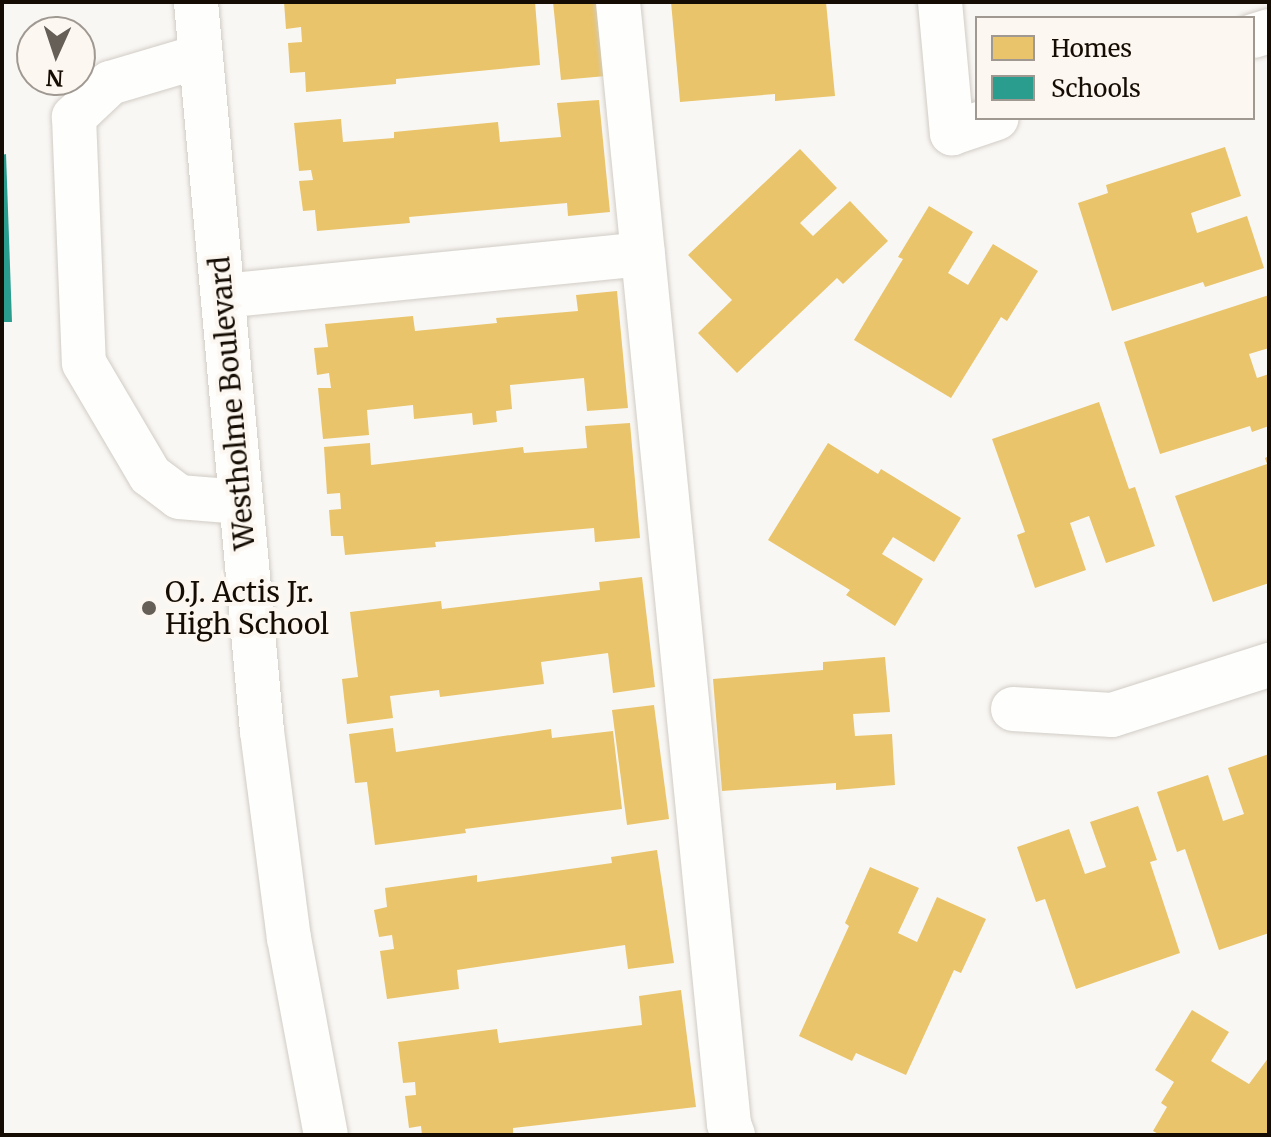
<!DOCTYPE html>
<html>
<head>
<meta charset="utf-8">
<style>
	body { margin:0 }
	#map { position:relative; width:1271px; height:1137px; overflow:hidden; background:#f9f7f4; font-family:Merriweather,serif }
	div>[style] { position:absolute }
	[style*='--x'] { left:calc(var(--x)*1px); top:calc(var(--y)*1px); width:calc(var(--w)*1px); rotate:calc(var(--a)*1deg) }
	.homes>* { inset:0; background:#e9c46a }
	.schools>* { inset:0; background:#2a9d8f }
	.roads { filter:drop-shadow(0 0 2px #d1ccc5) drop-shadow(0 0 2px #d1ccc5) }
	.minor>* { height:44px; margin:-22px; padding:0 22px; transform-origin:22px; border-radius:22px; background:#fefefd }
	.dots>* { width:22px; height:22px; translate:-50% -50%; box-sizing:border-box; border:4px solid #fcf7f1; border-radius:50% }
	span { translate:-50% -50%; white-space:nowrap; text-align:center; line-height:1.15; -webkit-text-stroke:8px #fcf7f1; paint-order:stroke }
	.street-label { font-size:28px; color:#150d04 }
	.poi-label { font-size:28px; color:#150d04 }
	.left { translate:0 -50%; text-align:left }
	.frame { position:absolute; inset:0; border:4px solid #150d04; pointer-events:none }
	.legend { position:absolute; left:975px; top:16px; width:280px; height:104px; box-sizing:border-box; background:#fcf7f1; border:2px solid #a09992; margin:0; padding:10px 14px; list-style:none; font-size:24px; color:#150d04 }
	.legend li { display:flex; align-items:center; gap:16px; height:40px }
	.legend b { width:40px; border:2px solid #a09992 }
	.north { position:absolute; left:16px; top:16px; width:80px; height:80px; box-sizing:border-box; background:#fcf7f1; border:2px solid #a09992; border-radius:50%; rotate:183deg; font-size:22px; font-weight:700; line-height:32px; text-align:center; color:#150d04 }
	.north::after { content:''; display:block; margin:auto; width:28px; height:36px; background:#655f58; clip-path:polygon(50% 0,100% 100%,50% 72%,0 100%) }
</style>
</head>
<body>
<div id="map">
	<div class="homes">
		<div style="clip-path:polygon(284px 2px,535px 2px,540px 65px,396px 79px,396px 84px,306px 92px,305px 72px,290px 73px,288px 43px,302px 42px,301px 27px,286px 29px)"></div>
		<div style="clip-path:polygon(553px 2px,599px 2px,606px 76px,561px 80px)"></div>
		<div style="clip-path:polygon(671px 2px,826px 2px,835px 96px,775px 101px,775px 94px,680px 102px)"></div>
		<div style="clip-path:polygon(599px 100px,610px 212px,568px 216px,567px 203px,409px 217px,410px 223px,317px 231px,315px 210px,303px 211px,299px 181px,313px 180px,311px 170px,299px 171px,294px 123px,341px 119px,343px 142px,394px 138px,394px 132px,498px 122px,500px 142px,561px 137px,557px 103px)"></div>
		<div style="clip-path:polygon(1225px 147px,1241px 196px,1191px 213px,1197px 233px,1247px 216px,1264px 268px,1205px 287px,1203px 282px,1112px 311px,1078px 203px,1108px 193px,1106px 185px)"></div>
		<div style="clip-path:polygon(800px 149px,837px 188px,800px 223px,813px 236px,850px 201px,888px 241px,843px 284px,837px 278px,737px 373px,698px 333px,732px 300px,688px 255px)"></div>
		<div style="clip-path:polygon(929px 206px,973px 232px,948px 273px,968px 285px,993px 244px,1038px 271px,1007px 321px,1001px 317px,951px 398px,854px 340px,903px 259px,898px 257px)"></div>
		<div style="clip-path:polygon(617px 291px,628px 408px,587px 411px,584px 378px,510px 385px,512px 409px,496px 411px,497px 422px,473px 425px,472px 413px,414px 419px,413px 405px,367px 410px,369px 435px,323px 439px,318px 388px,331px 388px,329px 373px,317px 375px,314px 348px,328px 347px,325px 324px,413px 316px,415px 331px,497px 323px,496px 318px,578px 311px,576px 295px)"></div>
		<div style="clip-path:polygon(1269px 295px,1269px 348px,1249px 354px,1257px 378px,1269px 374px,1269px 426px,1252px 432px,1250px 426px,1160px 454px,1124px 342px)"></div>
		<div style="clip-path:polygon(1099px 402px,1129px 489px,1135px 487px,1155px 546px,1106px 563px,1089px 516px,1070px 523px,1086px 570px,1035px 588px,1017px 535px,1025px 532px,992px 439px)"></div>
		<div style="clip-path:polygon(630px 423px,640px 538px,595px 542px,594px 528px,435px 542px,436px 547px,345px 555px,343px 536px,331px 536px,329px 510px,341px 509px,340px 493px,327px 494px,324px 447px,370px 443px,371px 465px,523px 447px,524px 453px,587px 448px,585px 426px)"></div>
		<div style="clip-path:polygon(828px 443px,878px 474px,881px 469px,961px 518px,934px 562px,893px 537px,882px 554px,923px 579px,895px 626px,846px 595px,850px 590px,768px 540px)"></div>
		<div style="clip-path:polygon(1269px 456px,1269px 583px,1213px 602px,1175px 496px,1267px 464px,1265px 458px)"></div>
		<div style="clip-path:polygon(642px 577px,655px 687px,613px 693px,608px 653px,541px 662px,544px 684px,440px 697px,439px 690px,390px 696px,393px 718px,347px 724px,342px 679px,358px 677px,350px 612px,441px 601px,442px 609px,600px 590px,599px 582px)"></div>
		<div style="clip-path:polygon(885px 657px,890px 712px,853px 714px,855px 736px,892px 734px,895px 785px,836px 790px,836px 783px,722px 791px,713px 679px,823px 670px,823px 662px)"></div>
		<div style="clip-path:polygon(654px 705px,669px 819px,627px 825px,612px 710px)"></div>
		<div style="clip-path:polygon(393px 728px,396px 752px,551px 729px,552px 738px,613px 731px,622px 809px,465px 829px,466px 833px,375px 845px,367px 782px,355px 783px,349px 734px)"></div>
		<div style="clip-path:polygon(1269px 754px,1269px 933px,1219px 950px,1185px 849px,1177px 852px,1157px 792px,1208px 775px,1223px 821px,1244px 814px,1228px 768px)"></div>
		<div style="clip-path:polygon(1138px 806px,1157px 860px,1150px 862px,1180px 953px,1076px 989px,1045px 899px,1036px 902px,1017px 847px,1069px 829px,1085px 874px,1106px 867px,1090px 822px)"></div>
		<div style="clip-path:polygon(657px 850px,674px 963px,628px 969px,625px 945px,457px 970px,459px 989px,387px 999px,380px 951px,394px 949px,392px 935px,379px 937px,374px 910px,387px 907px,385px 888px,477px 875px,477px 882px,612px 863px,611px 857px)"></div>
		<div style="clip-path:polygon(870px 867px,919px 888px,898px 933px,917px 942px,937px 897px,986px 919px,961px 973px,954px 970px,906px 1075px,856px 1053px,852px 1061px,799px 1036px,849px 926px,845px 923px)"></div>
		<div style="clip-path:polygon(681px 990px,696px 1107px,513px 1128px,513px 1135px,422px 1135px,421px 1126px,409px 1128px,405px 1096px,416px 1095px,415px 1082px,403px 1083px,398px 1042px,497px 1029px,499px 1043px,642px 1025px,639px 996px)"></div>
		<div style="clip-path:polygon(1192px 1010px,1229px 1032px,1211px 1061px,1249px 1084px,1269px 1057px,1269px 1135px,1160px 1135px,1153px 1131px,1167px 1107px,1161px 1103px,1174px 1082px,1155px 1070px)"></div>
	</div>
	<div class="schools">
		<div style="clip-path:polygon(6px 154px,12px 322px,2px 322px,2px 155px)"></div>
	</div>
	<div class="roads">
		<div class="minor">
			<div style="--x:196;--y:2;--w:732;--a:84.83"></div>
			<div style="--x:262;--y:731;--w:209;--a:82.6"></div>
			<div style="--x:289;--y:938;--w:200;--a:79.4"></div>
			<div style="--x:618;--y:2;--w:1127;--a:84.35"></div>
			<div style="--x:729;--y:1124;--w:12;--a:70"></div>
			<div style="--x:940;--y:2;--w:132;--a:84.8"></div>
			<div style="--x:952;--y:133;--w:47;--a:-18.4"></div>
			<div style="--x:1253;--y:36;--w:17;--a:-17"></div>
			<div style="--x:201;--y:56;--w:95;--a:163.5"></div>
			<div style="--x:110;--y:83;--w:50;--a:136.6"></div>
			<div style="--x:74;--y:117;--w:246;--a:87.7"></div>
			<div style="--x:84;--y:363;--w:130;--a:59.5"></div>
			<div style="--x:150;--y:475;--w:36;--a:37"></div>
			<div style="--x:179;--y:497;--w:62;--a:4.6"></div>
			<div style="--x:223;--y:296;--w:422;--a:-5.7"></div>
			<div style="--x:1013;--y:709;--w:99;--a:3.5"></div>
			<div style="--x:1112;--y:715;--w:165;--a:-17.7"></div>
		</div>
	</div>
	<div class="dots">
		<div style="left:149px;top:608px;background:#655f58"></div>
	</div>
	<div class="street-label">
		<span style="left:232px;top:403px;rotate:-95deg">Westholme Boulevard</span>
	</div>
	<div class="poi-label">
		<span class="left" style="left:165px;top:608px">O.J. Actis Jr.<br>High School</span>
	</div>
	<div class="frame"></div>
	<ul class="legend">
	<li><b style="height:22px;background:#e9c46a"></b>Homes</li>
	<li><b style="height:22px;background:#2a9d8f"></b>Schools</li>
	</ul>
	<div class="north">N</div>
</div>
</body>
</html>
